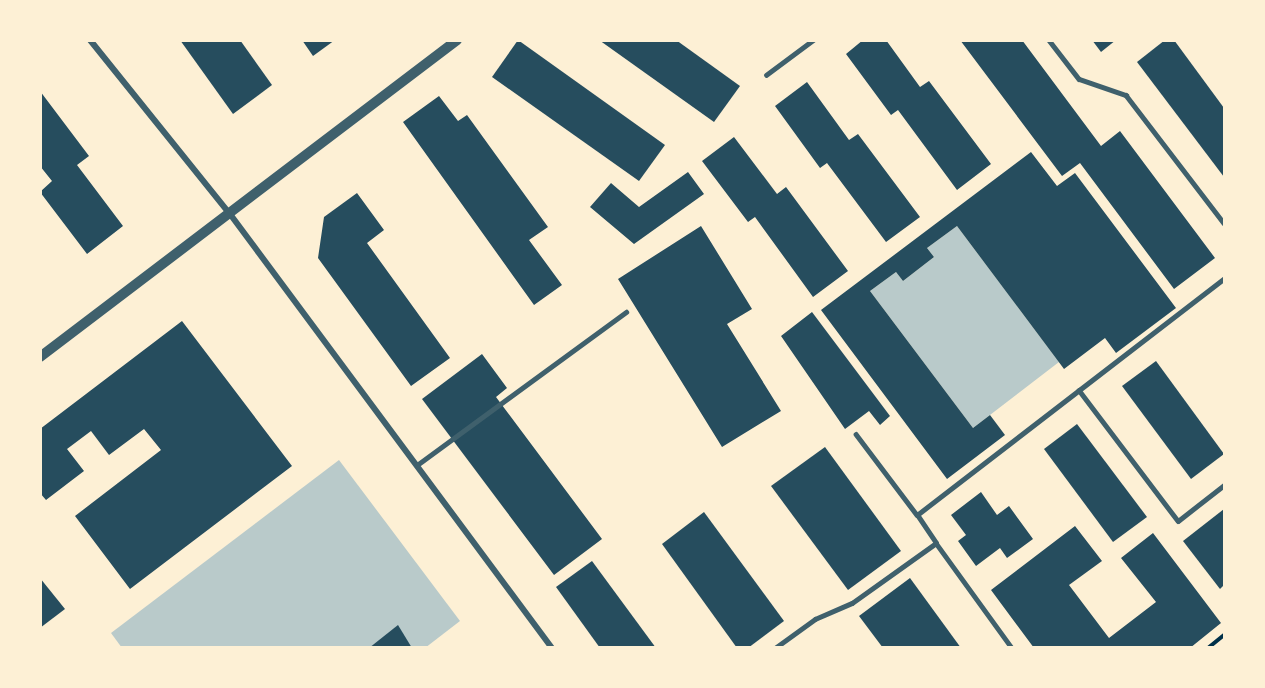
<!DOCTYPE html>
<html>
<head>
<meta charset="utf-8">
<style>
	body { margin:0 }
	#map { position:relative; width:1265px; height:688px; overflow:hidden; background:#fdf0d5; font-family:"PT Serif",serif }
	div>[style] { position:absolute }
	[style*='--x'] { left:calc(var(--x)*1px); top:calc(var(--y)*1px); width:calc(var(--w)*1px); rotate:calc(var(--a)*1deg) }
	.green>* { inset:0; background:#b9caca }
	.building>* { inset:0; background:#264d5e }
	.path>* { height:4px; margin:-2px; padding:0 2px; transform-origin:2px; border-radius:2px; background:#003049 }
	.service>* { height:4.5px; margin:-2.25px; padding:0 2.25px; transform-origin:2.25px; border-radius:2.25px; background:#3f606c }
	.minor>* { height:6px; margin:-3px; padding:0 3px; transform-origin:3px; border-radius:3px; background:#3f606c }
	.tertiary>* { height:10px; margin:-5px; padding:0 5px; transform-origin:5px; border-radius:5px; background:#3f606c }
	span { translate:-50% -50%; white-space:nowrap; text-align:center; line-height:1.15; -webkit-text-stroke:4.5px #fdf0d5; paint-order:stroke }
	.frame { position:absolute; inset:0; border:42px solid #fdf0d5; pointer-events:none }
</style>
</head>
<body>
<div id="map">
	<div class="green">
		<div style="clip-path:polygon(957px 226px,1059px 362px,973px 428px,870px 291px,896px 272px,903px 281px,934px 257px,927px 248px)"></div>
		<div style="clip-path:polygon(339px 460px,460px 621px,425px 648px,122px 648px,111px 633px)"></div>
	</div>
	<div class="building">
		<div style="clip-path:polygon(180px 40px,240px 40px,272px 85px,233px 114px)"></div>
		<div style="clip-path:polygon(302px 40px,335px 40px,313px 56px)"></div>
		<div style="clip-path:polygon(518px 40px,665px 145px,639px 181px,492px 77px)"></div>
		<div style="clip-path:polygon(599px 40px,676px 40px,740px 86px,714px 122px)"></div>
		<div style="clip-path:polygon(863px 40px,886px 40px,920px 87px,929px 81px,991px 164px,957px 190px,898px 110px,891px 115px,846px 54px)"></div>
		<div style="clip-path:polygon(960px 40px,1022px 40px,1101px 146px,1120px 131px,1215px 258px,1174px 289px,1080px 163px,1062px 176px)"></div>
		<div style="clip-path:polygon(1092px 40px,1116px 40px,1101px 52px)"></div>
		<div style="clip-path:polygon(1165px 40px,1174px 40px,1224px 108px,1224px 177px,1137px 62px)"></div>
		<div style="clip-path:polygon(807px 82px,849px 140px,858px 134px,920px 217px,886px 242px,827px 163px,820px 168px,775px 106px)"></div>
		<div style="clip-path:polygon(40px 91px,89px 156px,77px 165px,123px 226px,87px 254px,40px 192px,52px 181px,40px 166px)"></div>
		<div style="clip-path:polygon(439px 96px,458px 121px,467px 115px,548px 227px,529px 240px,562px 285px,534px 305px,403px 122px)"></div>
		<div style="clip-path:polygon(734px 137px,777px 194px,786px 187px,848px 271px,813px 297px,755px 217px,748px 222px,702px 161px)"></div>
		<div style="clip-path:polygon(1031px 152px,1057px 186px,1075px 173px,1176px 308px,1116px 353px,1105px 338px,1064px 369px,957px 226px,927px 248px,934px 257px,903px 281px,896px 272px,870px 291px,973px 428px,990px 415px,1005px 435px,947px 479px,821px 310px)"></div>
		<div style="clip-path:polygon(688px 172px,704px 194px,634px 244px,590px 207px,611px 183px,639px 207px)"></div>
		<div style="clip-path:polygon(357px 193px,384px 230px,367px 243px,450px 358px,411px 386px,318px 258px,324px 217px)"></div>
		<div style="clip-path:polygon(701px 226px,752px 309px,727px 324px,781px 411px,722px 447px,618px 279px)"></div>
		<div style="clip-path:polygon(812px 312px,890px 416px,880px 425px,869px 411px,845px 429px,781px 336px)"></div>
		<div style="clip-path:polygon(182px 321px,292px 466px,130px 589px,75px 516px,161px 450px,144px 429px,109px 455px,91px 431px,67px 449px,84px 471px,46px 500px,40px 493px,40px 429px)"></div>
		<div style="clip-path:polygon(482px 354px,507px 388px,496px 397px,602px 539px,554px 575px,422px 399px)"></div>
		<div style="clip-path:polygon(1156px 361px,1224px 454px,1191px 479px,1122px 386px)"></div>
		<div style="clip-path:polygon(1077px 424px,1147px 517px,1113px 542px,1044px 449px)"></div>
		<div style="clip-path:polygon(825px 447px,901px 551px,848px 590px,771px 486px)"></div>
		<div style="clip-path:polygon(981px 492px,997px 515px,1009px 506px,1033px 539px,1007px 558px,1000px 548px,976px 566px,958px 541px,966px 535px,951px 515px)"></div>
		<div style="clip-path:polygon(1224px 509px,1224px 585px,1220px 589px,1183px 541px)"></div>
		<div style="clip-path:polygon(704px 512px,784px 621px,748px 648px,737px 648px,662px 544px)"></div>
		<div style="clip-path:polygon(1075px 526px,1102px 561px,1069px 585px,1109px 638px,1156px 602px,1121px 558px,1153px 533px,1221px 623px,1190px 648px,1034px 648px,991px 590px)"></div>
		<div style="clip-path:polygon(592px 561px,656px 648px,600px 648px,556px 587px)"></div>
		<div style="clip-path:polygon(40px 578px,65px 609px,40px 628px)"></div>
		<div style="clip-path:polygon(910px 578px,961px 648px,883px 648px,859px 616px)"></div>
		<div style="clip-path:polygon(398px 625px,412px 648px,369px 648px)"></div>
	</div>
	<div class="path">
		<div style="--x:1208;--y:648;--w:21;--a:-39"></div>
	</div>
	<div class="service">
		<div style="--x:1049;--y:40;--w:49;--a:52.4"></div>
		<div style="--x:1079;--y:79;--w:50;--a:18.8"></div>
		<div style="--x:1126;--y:95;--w:161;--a:52.6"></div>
		<div style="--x:766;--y:75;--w:59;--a:-36.7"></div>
		<div style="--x:1079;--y:390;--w:164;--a:52.9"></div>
		<div style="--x:1178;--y:521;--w:58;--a:-38"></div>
		<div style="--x:856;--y:434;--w:101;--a:53"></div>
		<div style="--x:417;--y:465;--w:259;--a:-36.2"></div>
		<div style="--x:936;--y:543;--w:34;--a:-124"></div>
		<div style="--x:917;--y:515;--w:387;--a:-37.6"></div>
		<div style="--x:775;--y:648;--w:49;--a:-35.9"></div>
		<div style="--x:815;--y:619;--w:40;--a:-23.4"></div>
		<div style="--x:852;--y:603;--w:103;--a:-35.5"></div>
		<div style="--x:936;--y:543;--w:130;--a:54.1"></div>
	</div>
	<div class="minor">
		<div style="--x:90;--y:40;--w:223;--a:51.2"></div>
		<div style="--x:230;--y:214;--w:540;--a:53.43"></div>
	</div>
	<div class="tertiary">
		<div style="--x:40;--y:357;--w:524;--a:-37.24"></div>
	</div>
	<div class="frame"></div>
</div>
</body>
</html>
